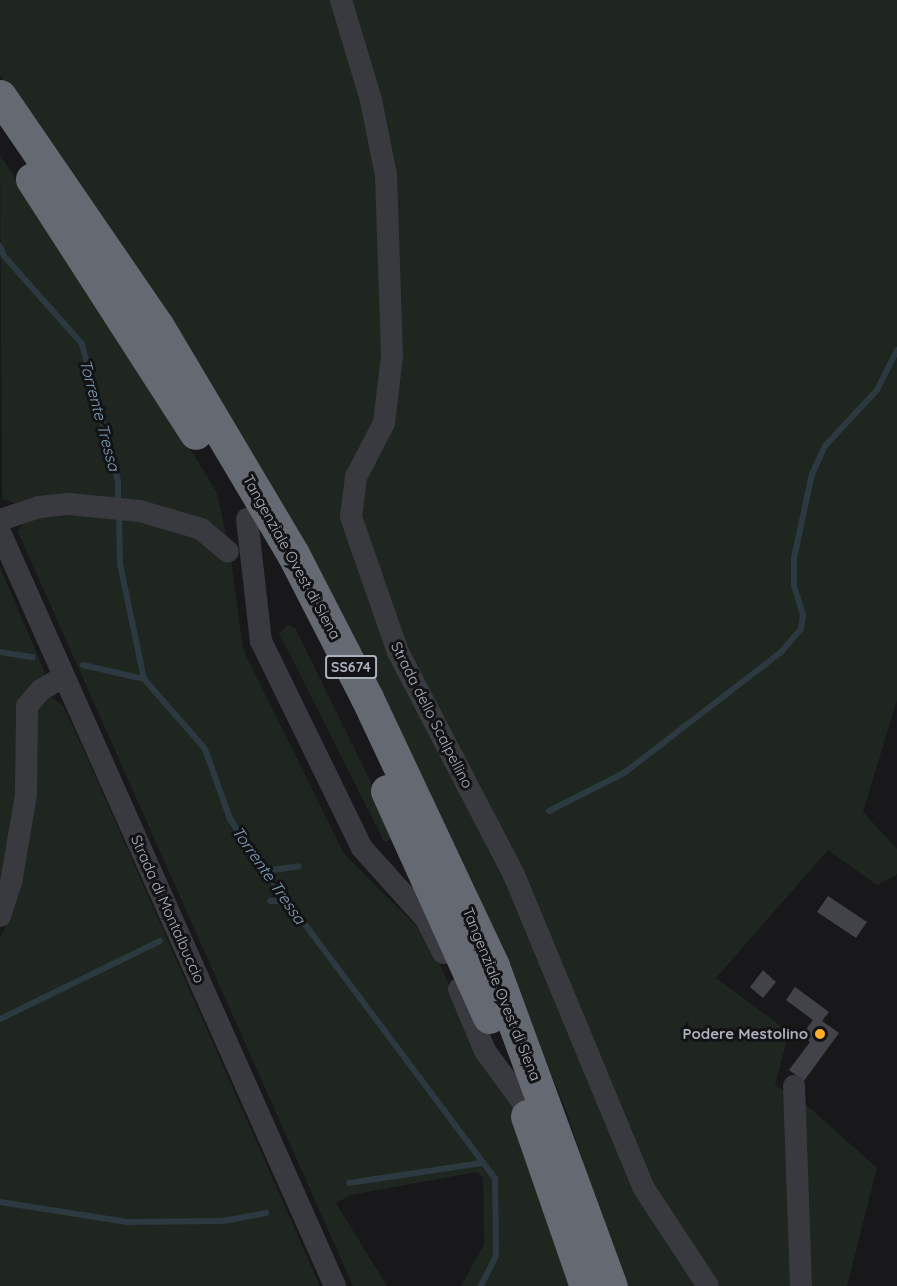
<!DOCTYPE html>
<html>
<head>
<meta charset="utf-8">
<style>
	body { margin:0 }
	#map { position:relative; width:897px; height:1286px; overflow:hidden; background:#18181b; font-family:Quicksand,sans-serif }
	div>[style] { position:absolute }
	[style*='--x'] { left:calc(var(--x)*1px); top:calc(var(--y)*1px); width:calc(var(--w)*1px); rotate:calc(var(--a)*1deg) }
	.green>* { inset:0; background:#1e261f }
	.stream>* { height:6px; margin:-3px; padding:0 3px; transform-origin:3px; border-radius:3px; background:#2d3940 }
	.building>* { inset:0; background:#424348 }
	.minor>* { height:22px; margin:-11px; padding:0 11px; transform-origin:11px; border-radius:11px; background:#393a40 }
	.highway>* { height:33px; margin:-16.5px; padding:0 16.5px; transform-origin:16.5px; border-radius:16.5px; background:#656972 }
	.dots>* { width:16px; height:16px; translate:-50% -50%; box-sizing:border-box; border:3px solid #131316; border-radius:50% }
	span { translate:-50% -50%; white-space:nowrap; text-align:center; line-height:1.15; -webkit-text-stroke:6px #131316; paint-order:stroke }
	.shield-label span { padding:2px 4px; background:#131316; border:2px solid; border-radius:4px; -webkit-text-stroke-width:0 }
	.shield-label { font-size:14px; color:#aab0bc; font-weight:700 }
	.street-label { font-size:15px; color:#aab0bc }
	.poi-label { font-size:15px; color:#aab0bc; font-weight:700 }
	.right { translate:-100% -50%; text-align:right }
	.water-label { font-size:16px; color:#7ea0b9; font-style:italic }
</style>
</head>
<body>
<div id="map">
	<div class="green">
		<div style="clip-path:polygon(0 0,897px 0,897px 700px,863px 812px,897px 849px,897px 874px,877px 885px,828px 850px,716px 978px,789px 1032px,775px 1085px,810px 1108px,877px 1168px,847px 1286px,624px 1286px,567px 1113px,475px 887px,339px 606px,258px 467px,0 75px)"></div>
		<div style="clip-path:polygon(0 155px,115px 325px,217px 493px,228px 544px,40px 497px,15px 503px,2px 499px)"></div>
		<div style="clip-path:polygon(40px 513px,171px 522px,231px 559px,243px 649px,344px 854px,429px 939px,475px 1046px,512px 1103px,572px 1286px,461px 1286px,484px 1244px,483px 1178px,477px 1172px,351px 1195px,336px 1203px,387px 1286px,353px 1286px,18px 532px,23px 521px)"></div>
		<div style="clip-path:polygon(0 567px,45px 673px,21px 768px,0 893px)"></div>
		<div style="clip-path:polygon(288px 625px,295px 628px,396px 833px,388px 841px,384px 841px,279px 633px)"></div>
		<div style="clip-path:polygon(49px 695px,63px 706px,85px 753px,320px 1286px,0 1286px,0 938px,13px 910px,31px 713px)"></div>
	</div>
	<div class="stream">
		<div style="--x:0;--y:246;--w:11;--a:68"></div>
		<div style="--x:4;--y:256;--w:118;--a:48.4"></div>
		<div style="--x:82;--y:344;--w:142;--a:75.3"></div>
		<div style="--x:118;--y:481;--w:23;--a:90"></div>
		<div style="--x:119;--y:514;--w:50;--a:88.9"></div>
		<div style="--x:120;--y:564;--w:117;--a:78.2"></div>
		<div style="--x:144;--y:679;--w:93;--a:48.9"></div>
		<div style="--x:205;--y:749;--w:74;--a:70.3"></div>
		<div style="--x:230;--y:819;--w:63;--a:56.1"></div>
		<div style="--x:265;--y:871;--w:384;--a:53.2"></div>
		<div style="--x:495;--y:1178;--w:78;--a:89.3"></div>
		<div style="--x:496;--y:1256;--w:34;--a:117"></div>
		<div style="--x:0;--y:652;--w:33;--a:9"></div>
		<div style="--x:83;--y:665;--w:63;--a:12.9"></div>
		<div style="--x:549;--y:811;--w:84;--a:-26.9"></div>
		<div style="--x:624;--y:773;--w:198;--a:-37.6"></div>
		<div style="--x:781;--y:652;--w:30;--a:-49"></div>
		<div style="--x:801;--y:629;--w:14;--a:-82"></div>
		<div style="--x:803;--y:615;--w:31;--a:-107"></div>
		<div style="--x:794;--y:585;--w:27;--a:-90"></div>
		<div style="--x:794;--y:558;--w:86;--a:-77.9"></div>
		<div style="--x:812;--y:474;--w:31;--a:-65"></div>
		<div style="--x:825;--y:446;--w:76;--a:-47.1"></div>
		<div style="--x:877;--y:390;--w:45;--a:-63.4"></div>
		<div style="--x:265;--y:871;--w:34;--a:-8"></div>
		<div style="--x:270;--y:901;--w:17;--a:0"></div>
		<div style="--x:0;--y:1019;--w:178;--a:-26"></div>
		<div style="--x:349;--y:1183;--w:134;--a:-8.6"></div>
		<div style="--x:0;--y:1202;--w:129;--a:8.9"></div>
		<div style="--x:127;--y:1222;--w:96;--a:-0.6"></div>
		<div style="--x:223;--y:1221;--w:44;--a:-10.5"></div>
	</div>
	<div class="building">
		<div style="clip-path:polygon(828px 896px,867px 922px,856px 938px,817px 912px)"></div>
		<div style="clip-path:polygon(763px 970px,776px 982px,763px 998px,750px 987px)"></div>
		<div style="clip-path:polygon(795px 987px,829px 1012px,822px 1021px,839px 1033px,804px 1081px,789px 1070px,810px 1042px,801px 1036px,813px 1020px,786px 1000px)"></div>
	</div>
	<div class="minor">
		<div style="--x:341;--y:0;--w:104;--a:73.3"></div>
		<div style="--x:371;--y:100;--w:76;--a:78.7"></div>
		<div style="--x:386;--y:175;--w:181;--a:88.1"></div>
		<div style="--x:392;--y:356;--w:67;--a:96.8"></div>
		<div style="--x:384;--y:423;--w:61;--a:117.4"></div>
		<div style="--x:356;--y:477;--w:40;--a:97.1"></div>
		<div style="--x:351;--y:517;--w:143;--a:70.8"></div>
		<div style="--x:398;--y:652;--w:251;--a:62.5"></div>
		<div style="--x:514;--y:875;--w:338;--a:67.5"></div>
		<div style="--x:643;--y:1187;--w:118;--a:56.7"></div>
		<div style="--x:247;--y:519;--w:123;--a:83.5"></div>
		<div style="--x:261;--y:641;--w:230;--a:64"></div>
		<div style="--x:362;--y:848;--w:96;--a:48"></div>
		<div style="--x:426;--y:919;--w:38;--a:63"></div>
		<div style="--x:0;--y:520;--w:41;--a:-18.4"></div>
		<div style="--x:39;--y:507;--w:30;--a:-6"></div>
		<div style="--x:69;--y:504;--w:71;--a:5.6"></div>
		<div style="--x:140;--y:511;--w:64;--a:16.4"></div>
		<div style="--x:201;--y:529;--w:35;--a:40"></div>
		<div style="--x:0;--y:532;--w:825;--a:66.04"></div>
		<div style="--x:0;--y:916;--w:35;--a:-72"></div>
		<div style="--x:11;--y:883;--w:90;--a:-80.4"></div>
		<div style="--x:26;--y:794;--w:88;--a:-89.3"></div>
		<div style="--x:27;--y:706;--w:21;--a:-49"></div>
		<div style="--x:41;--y:690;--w:26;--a:-31"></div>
		<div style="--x:459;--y:989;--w:67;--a:67.2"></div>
		<div style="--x:485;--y:1051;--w:64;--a:53.8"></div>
		<div style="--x:794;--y:1086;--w:200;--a:88"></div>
	</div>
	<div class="highway">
		<div style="--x:0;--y:96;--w:278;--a:55.6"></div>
		<div style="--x:157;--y:325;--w:266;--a:59.3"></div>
		<div style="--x:293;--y:554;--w:162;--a:62.8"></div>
		<div style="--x:367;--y:698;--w:296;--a:64.8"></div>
		<div style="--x:493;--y:966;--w:341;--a:69.8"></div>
		<div style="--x:32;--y:179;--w:302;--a:57.2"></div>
		<div style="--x:387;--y:791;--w:248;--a:65.7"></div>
		<div style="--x:527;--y:1116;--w:180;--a:70.9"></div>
	</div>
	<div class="dots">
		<div style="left:820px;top:1034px;background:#ffaf2c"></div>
	</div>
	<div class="shield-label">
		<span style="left:351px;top:667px">SS674</span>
	</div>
	<div class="street-label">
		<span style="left:292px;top:557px;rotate:61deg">Tangenziale Ovest di Siena</span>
		<span style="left:432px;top:715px;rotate:63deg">Strada dello Scalpellino</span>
		<span style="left:168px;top:909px;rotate:66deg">Strada di Montalbuccio</span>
		<span style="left:502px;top:994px;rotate:68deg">Tangenziale Ovest di Siena</span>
	</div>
	<div class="poi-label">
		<span class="right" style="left:808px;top:1034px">Podere Mestolino</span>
	</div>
	<div class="water-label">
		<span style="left:100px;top:415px;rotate:75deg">Torrente Tressa</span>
		<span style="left:269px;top:875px;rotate:55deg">Torrente Tressa</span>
	</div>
</div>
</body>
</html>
